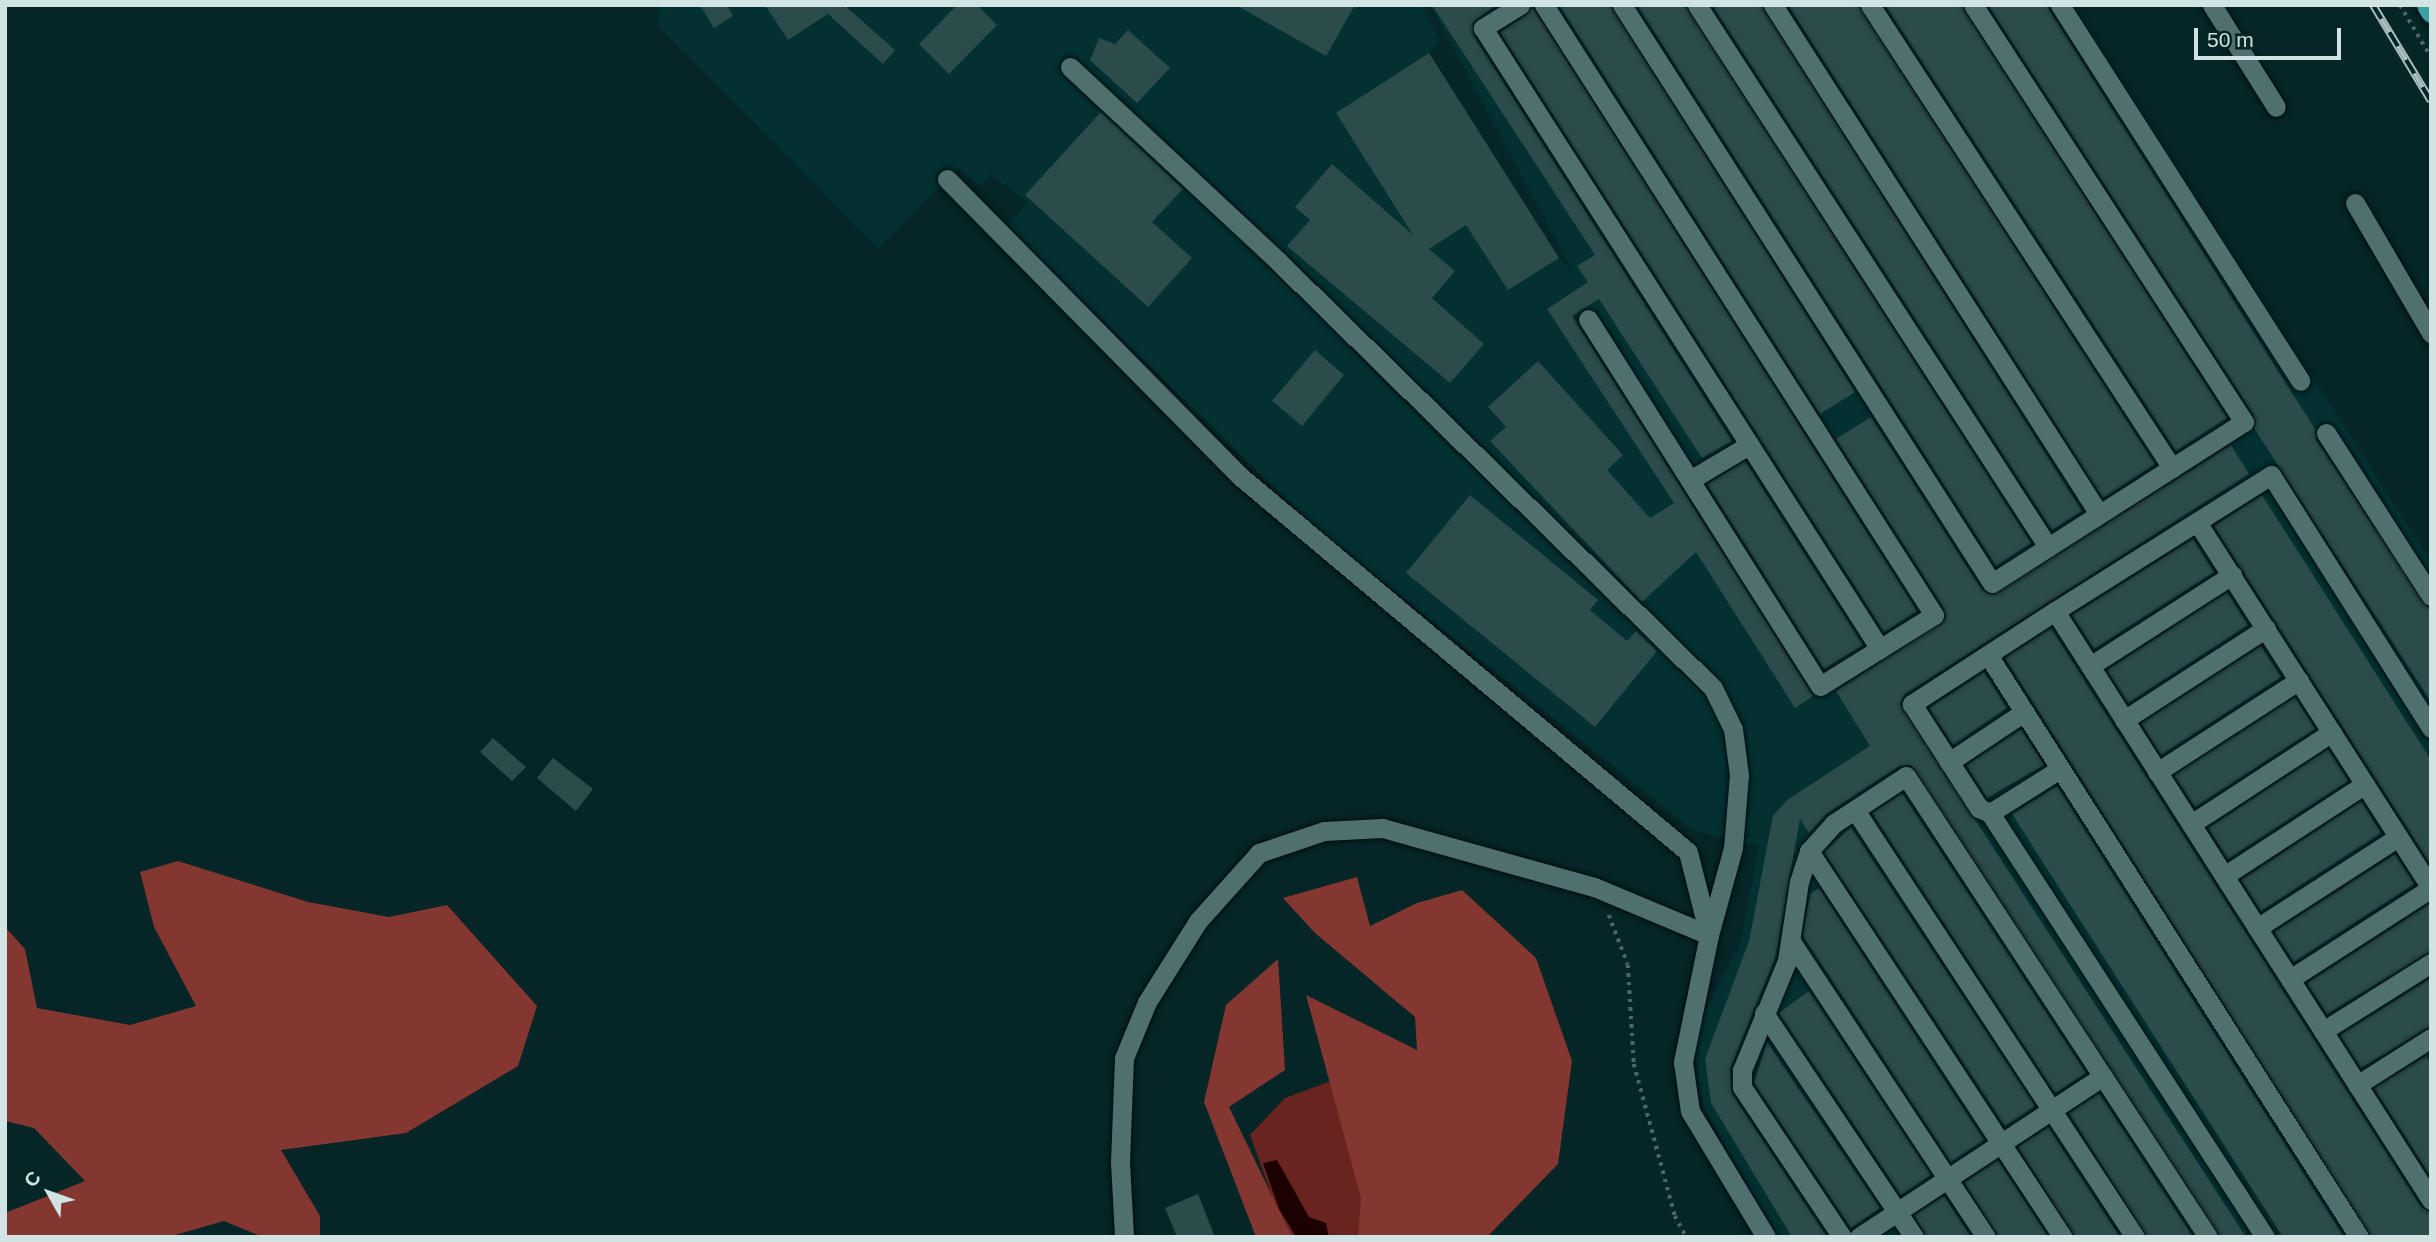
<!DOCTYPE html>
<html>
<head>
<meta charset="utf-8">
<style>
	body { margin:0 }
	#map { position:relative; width:2436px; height:1242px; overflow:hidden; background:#062526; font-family:Helvetica,sans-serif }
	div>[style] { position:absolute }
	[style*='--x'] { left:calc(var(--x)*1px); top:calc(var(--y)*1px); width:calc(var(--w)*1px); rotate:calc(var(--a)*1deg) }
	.built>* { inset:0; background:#033031 }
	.green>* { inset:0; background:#6a2420 }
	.forest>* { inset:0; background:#843731 }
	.water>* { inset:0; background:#1d0000 }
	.building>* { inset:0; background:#2c4b4b }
	.path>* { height:3.5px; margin-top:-1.75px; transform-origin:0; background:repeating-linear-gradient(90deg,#4d6768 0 3.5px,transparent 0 8.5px) }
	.roads { filter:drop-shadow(0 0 2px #000d0e) drop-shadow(0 0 2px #000d0e) }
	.minor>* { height:19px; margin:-9.5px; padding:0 9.5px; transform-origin:9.5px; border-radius:9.5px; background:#506f6f }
	.highway>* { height:21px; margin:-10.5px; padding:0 10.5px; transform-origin:10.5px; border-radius:10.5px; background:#39a1a2 }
	.rail>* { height:8px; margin-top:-4px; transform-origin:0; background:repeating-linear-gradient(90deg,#062526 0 16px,#aabdbe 0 32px); box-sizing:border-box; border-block:2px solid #aabdbe }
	span { translate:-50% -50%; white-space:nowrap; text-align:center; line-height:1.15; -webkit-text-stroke:6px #062526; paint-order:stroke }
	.frame { position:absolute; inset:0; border:7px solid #d2e3e3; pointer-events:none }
	.north { position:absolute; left:14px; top:1158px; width:70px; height:70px; -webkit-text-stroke:5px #062526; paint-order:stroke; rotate:310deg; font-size:19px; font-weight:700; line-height:28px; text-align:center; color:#d2e3e3 }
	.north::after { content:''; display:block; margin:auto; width:24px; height:32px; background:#d2e3e3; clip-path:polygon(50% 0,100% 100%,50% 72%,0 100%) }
	.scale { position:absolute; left:2194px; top:28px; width:147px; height:32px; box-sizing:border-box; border:4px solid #d2e3e3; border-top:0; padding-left:9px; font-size:21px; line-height:24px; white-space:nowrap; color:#d2e3e3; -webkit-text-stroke:5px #062526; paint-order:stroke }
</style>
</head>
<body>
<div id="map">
	<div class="built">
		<div style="clip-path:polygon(660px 5px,1422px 5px,1440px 42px,1430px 54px,1559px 258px,1574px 273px,1430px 5px,2075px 5px,2431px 562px,2431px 1237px,1778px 1237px,1703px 1107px,1695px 1056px,1703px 1014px,1740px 944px,1759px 847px,1693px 830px,1317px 529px,1007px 227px,1027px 202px,990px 174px,981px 186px,958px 168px,878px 249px,658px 25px)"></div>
	</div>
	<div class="green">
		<div style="clip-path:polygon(1336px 1079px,1365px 1155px,1359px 1237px,1287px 1237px,1250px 1135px,1285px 1098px)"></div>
	</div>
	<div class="forest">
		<div style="clip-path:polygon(178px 861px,308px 902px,389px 917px,447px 905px,537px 1006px,518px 1066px,406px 1133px,281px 1150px,320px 1216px,320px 1237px,263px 1237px,224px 1221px,168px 1237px,5px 1237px,5px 1213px,85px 1181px,34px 1128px,5px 1121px,5px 927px,25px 949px,37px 1008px,130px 1025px,196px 1006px,154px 927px,140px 872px)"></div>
		<div style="clip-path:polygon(1357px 877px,1370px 926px,1417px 903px,1462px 890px,1536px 958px,1572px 1061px,1558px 1164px,1487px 1237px,1358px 1237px,1361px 1198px,1306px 995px,1417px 1050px,1415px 1017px,1315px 933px,1283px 898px)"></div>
		<div style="clip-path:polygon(1278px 959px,1285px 1070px,1229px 1107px,1292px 1237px,1256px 1237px,1204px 1102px,1226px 1005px)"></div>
	</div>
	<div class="water">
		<div style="clip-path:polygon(1277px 1160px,1309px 1217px,1326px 1223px,1329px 1237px,1296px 1237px,1279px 1209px,1263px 1163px)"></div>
	</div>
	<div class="building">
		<div style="clip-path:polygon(700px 5px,727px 5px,733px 16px,714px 28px)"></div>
		<div style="clip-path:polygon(765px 5px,844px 5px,895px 50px,883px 64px,828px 14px,788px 40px)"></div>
		<div style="clip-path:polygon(957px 5px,977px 5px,997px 25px,949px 74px,919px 44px)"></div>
		<div style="clip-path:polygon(1236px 5px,1355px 5px,1326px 56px)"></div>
		<div style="clip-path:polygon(1432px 5px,1496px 5px,1473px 22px,1473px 35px,1732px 441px,1702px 458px,1599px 299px,1572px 316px,1813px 696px,1795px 708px,1696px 552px,1642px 602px,1490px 441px,1506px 427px,1488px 407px,1538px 361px,1623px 455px,1607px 470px,1650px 518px,1674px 503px,1547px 309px,1588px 282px,1577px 266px,1595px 255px)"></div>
		<div style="clip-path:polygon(1559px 5px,1610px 5px,1855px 392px,1820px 414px)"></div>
		<div style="clip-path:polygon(1637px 5px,1685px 5px,2031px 543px,1996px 566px)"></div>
		<div style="clip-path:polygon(1712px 5px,1761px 5px,2082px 511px,2052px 530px)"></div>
		<div style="clip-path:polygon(1788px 5px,1858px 5px,2155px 464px,2103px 498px)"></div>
		<div style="clip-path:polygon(1885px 5px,1961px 5px,2227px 418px,2176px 451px)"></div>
		<div style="clip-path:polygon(1988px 5px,2046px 5px,2315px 429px,2316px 440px,2431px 612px,2431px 702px,2254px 428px,2254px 415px)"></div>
		<div style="clip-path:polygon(1532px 6px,1917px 611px,1884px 632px,1500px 32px,1526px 15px)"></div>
		<div style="clip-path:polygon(1128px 30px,1170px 68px,1137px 103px,1090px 60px,1099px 38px,1115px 44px)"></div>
		<div style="clip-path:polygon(1429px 53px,1559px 258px,1508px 290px,1466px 225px,1429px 249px,1455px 271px,1432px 298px,1484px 344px,1450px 383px,1287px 246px,1310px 220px,1295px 207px,1332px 164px,1413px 235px,1336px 113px)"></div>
		<div style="clip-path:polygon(1101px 112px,1183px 189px,1152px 222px,1192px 258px,1148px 307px,1025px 195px)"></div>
		<div style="clip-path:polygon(1315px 350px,1344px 375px,1302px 426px,1272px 401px)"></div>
		<div style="clip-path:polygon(1871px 417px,1982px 590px,1992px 595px,2231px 445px,2249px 474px,1905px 694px,1900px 704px,2246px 1237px,2220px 1237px,1911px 765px,1899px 766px,1826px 814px,1809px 833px,1800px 819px,1775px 958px,1730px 1069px,1732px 1094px,1827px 1237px,1792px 1237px,1711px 1103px,1705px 1059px,1749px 941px,1773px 816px,1787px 800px,1870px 746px,1836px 691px,1945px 620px,1944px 608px,1836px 439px)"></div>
		<div style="clip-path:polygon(1745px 461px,1863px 645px,1824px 669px,1707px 484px)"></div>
		<div style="clip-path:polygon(1470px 495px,1598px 600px,1590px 610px,1627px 641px,1636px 631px,1657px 651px,1595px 727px,1406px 573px)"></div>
		<div style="clip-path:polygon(2262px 495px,2431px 760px,2431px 865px,2214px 526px)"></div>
		<div style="clip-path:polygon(2193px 539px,2214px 572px,2094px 649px,2072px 615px)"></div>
		<div style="clip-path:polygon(2227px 592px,2248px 625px,2128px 703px,2107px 670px)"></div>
		<div style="clip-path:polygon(2051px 628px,2421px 1207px,2431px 1212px,2431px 1237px,2371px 1237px,2005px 658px)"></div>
		<div style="clip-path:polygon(2261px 646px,2281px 677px,2161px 755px,2141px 723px)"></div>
		<div style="clip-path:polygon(1984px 672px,2007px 708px,1953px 745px,1929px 708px)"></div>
		<div style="clip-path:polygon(2295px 697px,2315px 729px,2195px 807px,2174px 775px)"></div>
		<div style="clip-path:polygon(2021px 729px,2044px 765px,1987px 798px,1966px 765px)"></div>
		<div style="clip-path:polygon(493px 738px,526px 767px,512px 781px,480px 752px)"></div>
		<div style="clip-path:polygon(2328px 749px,2348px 781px,2228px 859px,2208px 828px)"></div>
		<div style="clip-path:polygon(553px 758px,593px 789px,576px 811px,537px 778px)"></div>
		<div style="clip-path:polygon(2057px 786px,2344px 1237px,2283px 1237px,2012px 814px)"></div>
		<div style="clip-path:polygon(1902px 793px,2086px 1073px,2055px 1093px,1872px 813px)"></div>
		<div style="clip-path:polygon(2361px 801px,2381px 833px,2261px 911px,2241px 880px)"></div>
		<div style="clip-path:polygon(1851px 827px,2035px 1106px,2005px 1126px,1824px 852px)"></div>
		<div style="clip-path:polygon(2395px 854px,2414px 884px,2294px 962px,2274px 932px)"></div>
		<div style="clip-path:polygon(1819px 888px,1984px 1140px,1951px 1162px,1803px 936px,1810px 894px)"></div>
		<div style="clip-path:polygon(2431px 903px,2431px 951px,2327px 1014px,2307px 983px)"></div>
		<div style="clip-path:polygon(2431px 978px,2431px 1026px,2361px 1068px,2340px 1035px)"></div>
		<div style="clip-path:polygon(1809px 991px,1931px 1175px,1901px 1195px,1779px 1013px)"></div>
		<div style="clip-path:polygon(1767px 1042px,1880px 1208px,1851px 1228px,1754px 1083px)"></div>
		<div style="clip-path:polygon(2426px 1056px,2431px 1063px,2431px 1177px,2374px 1088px)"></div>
		<div style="clip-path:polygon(2099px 1093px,2193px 1237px,2147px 1237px,2069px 1113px)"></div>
		<div style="clip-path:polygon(2048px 1127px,2120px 1237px,2075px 1237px,2018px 1147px)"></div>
		<div style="clip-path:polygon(1998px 1160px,2048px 1237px,1998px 1237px,1964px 1182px)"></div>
		<div style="clip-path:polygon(1198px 1194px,1215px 1237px,1177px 1237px,1165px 1208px)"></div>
		<div style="clip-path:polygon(1944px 1196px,1971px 1237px,1926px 1237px,1914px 1215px)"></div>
	</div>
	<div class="path">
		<div style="--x:2400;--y:5;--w:61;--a:59.2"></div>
		<div style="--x:1609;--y:915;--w:53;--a:69.2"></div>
		<div style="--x:1628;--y:965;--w:99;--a:86.5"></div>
		<div style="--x:1634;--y:1064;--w:157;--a:74.9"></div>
		<div style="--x:1675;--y:1216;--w:24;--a:62"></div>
	</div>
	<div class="roads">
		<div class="minor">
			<div style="--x:1520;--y:5;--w:44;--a:148.1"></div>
			<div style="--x:1483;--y:28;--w:737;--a:57.41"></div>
			<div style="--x:1544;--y:5;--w:724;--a:57.41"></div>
			<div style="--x:1934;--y:615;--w:134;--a:148.1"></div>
			<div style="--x:1820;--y:686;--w:434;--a:-122.3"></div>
			<div style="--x:1622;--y:5;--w:686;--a:57.38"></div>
			<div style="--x:1992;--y:583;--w:299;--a:-32.6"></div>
			<div style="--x:2244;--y:422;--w:497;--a:-123"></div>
			<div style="--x:1697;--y:5;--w:646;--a:57.07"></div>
			<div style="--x:1773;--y:5;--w:604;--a:57.36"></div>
			<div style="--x:1870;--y:5;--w:553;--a:56.88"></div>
			<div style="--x:2060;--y:5;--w:446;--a:57.4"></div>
			<div style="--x:2212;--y:5;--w:120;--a:57.9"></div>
			<div style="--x:1070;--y:67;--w:286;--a:43"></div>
			<div style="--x:1279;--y:262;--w:608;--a:44.47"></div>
			<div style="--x:1713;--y:688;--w:46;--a:64"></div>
			<div style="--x:1733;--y:729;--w:46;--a:82.6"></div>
			<div style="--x:1739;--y:775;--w:73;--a:94.7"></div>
			<div style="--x:1733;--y:848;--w:90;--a:105.4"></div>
			<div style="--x:1709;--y:935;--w:130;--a:101.6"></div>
			<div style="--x:1683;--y:1062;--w:49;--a:81.9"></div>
			<div style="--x:1690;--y:1111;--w:147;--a:58.9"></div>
			<div style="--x:947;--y:179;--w:419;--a:45.4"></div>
			<div style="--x:1241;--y:477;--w:583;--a:39.99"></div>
			<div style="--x:1688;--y:852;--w:86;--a:75.8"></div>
			<div style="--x:1709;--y:935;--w:125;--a:-157.3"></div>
			<div style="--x:1594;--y:887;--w:220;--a:-164.4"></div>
			<div style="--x:1382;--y:828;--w:58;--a:177"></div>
			<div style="--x:1324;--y:831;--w:69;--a:161.3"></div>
			<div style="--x:1259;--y:853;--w:91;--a:131.9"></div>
			<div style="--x:1198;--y:921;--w:96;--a:122.2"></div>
			<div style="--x:1147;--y:1002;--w:61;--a:112.3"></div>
			<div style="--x:1124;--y:1058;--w:104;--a:92.2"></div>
			<div style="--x:1120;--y:1162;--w:75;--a:86.9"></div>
			<div style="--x:2355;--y:203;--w:151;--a:59.7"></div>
			<div style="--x:2326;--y:433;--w:194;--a:57.2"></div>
			<div style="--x:1690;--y:480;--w:69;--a:-30.7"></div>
			<div style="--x:2197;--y:522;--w:434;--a:57.4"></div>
			<div style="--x:2055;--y:611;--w:171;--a:147"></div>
			<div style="--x:1912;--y:704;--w:124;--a:57.2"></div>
			<div style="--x:1979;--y:808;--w:12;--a:24"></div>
			<div style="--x:1990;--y:813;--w:83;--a:-32.2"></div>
			<div style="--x:1988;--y:655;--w:690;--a:57.48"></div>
			<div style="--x:2090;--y:666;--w:169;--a:-32.7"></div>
			<div style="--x:2124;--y:720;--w:169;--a:-32.9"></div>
			<div style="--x:2431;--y:728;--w:299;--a:-122.3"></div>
			<div style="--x:2271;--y:475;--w:255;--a:147.8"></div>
			<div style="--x:2055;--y:611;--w:699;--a:57.45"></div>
			<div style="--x:1949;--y:762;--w:90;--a:-33.7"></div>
			<div style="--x:2157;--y:772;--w:169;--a:-32.9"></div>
			<div style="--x:1855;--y:810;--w:511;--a:56.75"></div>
			<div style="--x:1990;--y:813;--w:505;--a:57.03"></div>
			<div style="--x:2191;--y:824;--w:168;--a:-33.1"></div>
			<div style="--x:1809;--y:851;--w:462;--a:56.7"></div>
			<div style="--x:2224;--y:876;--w:168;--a:-33.1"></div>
			<div style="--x:2257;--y:928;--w:168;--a:-32.8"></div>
			<div style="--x:1792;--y:943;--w:352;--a:56.6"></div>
			<div style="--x:2290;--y:979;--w:168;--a:-32.8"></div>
			<div style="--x:1764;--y:1013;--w:270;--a:56.2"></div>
			<div style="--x:2323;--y:1031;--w:128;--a:-32.2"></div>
			<div style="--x:2357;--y:1085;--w:88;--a:-32.4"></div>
			<div style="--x:1842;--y:1237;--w:180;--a:-123.7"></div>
			<div style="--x:1742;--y:1087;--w:17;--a:-90"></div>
			<div style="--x:1742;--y:1070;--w:118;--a:-67.6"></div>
			<div style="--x:1787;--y:961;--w:80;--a:-81.4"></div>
			<div style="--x:1799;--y:882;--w:33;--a:-72"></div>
			<div style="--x:1809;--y:851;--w:36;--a:-48"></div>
			<div style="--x:1833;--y:824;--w:87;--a:-33.3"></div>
			<div style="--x:1906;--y:776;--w:551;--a:56.77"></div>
			<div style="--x:1859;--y:1237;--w:292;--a:-33.4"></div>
		</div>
		<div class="highway">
			<div style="--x:2427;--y:5;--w:8;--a:60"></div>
		</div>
	</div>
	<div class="rail">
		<div style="--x:2373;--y:5;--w:112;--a:58.9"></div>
	</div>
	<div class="frame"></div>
	<div class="north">С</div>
	<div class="scale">50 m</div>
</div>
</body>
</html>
